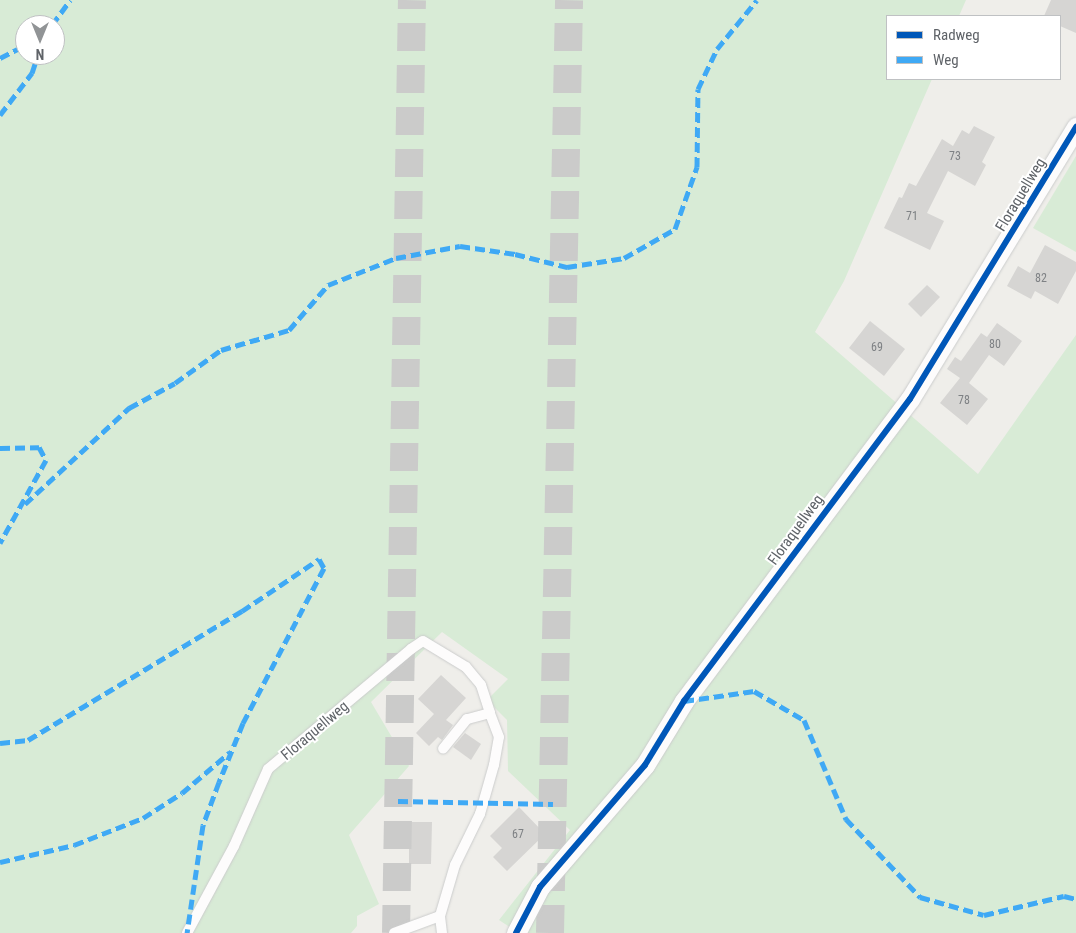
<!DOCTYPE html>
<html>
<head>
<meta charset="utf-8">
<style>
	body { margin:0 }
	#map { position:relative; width:1076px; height:933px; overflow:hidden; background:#efeeea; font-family:"Roboto Condensed",sans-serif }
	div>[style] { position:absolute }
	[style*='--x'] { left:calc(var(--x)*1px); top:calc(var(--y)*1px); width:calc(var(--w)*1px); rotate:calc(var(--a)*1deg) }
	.green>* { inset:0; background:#d8ebd6 }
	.building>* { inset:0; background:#d6d5d3 }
	.motorway-tunnel>* { height:28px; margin-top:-14px; transform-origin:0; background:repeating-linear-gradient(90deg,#cbcbca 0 28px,transparent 0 42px) }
	.roads { filter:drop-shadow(0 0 1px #cbcccc) drop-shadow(0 0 1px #cbcccc) }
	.service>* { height:10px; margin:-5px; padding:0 5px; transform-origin:5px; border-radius:5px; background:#fdfcfc }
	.minor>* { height:19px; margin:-9.5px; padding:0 9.5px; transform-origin:9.5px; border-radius:9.5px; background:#fdfcfc }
	.quiet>* { height:5px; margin-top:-2.5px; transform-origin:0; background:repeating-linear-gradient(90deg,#3fa9f5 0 10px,transparent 0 15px) }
	.cycleway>* { height:6px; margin:-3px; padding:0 3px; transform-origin:3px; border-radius:3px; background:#0057b8 }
	span { translate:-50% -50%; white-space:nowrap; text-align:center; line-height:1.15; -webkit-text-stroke:4px #fff; paint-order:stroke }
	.number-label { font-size:12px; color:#7e8184 }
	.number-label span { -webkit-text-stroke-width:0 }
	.street-label { font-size:15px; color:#5f6368 }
	.legend { position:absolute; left:886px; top:15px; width:175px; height:65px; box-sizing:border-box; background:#fff; border:1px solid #bfc1c3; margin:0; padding:6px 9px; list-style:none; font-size:15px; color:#5f6368 }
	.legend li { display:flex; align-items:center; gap:10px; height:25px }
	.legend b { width:25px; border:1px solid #bfc1c3 }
	.north { position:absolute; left:15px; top:15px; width:50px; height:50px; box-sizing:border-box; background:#fff; border:1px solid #bfc1c3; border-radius:50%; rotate:180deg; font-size:14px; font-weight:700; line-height:20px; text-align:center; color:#5f6368 }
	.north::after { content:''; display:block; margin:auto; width:18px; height:22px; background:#919496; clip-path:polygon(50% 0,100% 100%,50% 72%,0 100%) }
</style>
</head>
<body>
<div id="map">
	<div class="green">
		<div style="clip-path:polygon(evenodd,0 0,966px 0,959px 16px,887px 16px,887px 79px,932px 79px,844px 281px,815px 332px,978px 474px,1076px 335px,1076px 933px,519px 933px,499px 920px,570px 830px,508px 771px,507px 720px,487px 700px,508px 679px,442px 632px,371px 702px,409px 766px,349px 835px,379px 904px,357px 916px,357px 926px,351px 933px,0 933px,0 0,25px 25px,55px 25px,55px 55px,25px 55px,25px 25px)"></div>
		<div style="clip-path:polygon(1076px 156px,1076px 252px,1033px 228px)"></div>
	</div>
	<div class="building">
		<div style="clip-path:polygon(1051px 0,1076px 0,1076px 33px,1060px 26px,1060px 16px,1044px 16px)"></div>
		<div style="clip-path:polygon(974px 126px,995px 137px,982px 162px,986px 165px,975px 186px,948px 171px,927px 213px,944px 221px,930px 250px,884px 228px,899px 197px,902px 198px,909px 183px,916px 186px,942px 139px,953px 146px,962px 130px,969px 134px)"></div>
		<div style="clip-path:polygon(1045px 245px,1076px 262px,1076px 271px,1058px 304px,1035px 291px,1031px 299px,1007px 286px,1018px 266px,1030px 273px)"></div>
		<div style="clip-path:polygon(927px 285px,940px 297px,921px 317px,908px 304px)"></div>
		<div style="clip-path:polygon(870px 321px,905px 349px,884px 376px,849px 348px)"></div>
		<div style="clip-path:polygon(997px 323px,1022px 341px,1004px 366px,989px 355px,969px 383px,988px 399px,967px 425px,940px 403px,960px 378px,947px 369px,955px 357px,961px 361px,981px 333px,987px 337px)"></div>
		<div style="clip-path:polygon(441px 675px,466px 698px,446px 720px,453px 725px,442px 740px,438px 737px,429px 746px,416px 733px,434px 714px,418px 699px)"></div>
		<div style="clip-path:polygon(465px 733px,481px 744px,471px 760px,453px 747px)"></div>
		<div style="clip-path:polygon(519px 807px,545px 834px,507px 871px,493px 857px,502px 848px,490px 836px)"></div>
		<div style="clip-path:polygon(409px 822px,432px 822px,431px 864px,409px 864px)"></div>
	</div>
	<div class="motorway-tunnel">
		<div style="--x:396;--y:933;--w:933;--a:-89.02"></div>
		<div style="--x:550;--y:933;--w:933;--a:-88.83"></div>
	</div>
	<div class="roads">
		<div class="service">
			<div style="--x:187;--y:933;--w:99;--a:-61.6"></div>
			<div style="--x:234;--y:846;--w:84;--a:-66.2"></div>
			<div style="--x:268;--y:769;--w:187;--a:-40"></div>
			<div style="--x:411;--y:649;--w:14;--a:-34"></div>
			<div style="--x:423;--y:641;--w:50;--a:31.2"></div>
			<div style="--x:466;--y:667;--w:23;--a:50"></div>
			<div style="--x:481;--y:685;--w:29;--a:72"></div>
			<div style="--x:394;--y:933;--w:49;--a:-20.3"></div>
			<div style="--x:442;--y:933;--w:17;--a:-97"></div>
			<div style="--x:440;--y:916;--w:53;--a:-73.6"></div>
			<div style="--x:455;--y:865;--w:57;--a:-63.9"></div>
			<div style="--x:480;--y:814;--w:51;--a:-74.1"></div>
			<div style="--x:494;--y:765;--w:28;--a:-80"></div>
			<div style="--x:499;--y:737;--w:26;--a:-111"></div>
			<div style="--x:490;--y:713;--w:24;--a:165"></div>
			<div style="--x:467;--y:719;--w:38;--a:129"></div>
		</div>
		<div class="minor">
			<div style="--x:516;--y:933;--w:52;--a:-62.4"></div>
			<div style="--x:540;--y:887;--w:161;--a:-49.3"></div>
			<div style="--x:645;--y:765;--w:75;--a:-58.6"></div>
			<div style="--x:684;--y:701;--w:377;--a:-53.2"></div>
			<div style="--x:910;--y:399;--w:319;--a:-58.6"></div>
		</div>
	</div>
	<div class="quiet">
		<div style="--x:52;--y:25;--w:31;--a:-54"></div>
		<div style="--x:0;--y:58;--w:28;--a:-27"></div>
		<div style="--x:0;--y:115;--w:53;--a:-52.7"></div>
		<div style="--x:32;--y:73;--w:19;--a:-72"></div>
		<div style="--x:0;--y:448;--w:39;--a:-1"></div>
		<div style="--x:39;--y:447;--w:15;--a:62"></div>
		<div style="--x:46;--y:460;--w:95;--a:119"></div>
		<div style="--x:25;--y:504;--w:142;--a:-42.7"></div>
		<div style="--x:129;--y:408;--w:52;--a:-28.5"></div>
		<div style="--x:175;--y:383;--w:57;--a:-35.7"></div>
		<div style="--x:221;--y:350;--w:71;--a:-16.4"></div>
		<div style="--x:289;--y:330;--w:60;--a:-49.1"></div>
		<div style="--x:328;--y:285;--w:73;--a:-21.7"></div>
		<div style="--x:396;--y:258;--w:65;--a:-10.6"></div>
		<div style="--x:460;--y:246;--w:56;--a:8.3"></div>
		<div style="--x:515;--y:254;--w:54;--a:14"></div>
		<div style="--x:567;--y:267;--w:58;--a:-9"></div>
		<div style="--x:624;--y:258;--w:59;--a:-29.6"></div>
		<div style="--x:675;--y:229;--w:66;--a:-70.5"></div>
		<div style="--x:697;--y:167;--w:78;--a:-89.3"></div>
		<div style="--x:698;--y:89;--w:44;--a:-64.6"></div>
		<div style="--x:717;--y:49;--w:63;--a:-50.8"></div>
		<div style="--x:684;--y:701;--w:71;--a:-8.1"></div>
		<div style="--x:754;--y:691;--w:58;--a:30.1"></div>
		<div style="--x:804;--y:720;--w:108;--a:67"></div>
		<div style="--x:846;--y:819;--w:108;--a:46.5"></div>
		<div style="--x:920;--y:897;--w:66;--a:15.7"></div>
		<div style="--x:984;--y:915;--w:82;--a:-13.4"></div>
		<div style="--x:1064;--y:896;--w:12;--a:14"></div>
		<div style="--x:0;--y:743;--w:28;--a:-6"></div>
		<div style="--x:28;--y:740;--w:250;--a:-31.1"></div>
		<div style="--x:242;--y:611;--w:93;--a:-34"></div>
		<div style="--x:319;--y:559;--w:10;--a:61"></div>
		<div style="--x:324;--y:568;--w:175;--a:117.6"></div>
		<div style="--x:243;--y:723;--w:64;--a:112.1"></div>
		<div style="--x:219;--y:782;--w:46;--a:110.4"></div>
		<div style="--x:203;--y:825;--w:109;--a:98.4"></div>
		<div style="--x:398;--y:801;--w:155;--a:1.1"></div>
		<div style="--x:0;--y:862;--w:76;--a:-12.9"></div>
		<div style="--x:74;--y:845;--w:74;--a:-21.4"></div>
		<div style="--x:143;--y:818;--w:46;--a:-32.7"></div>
		<div style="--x:182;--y:793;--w:63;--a:-40.5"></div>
	</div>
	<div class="cycleway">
		<div style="--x:516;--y:933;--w:52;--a:-62.4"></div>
		<div style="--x:540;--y:887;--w:161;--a:-49.3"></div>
		<div style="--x:645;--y:765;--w:75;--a:-58.6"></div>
		<div style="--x:684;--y:701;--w:377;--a:-53.2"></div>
		<div style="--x:910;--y:399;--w:319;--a:-58.6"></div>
	</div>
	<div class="number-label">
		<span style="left:955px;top:157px">73</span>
		<span style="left:912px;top:217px">71</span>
		<span style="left:1041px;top:279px">82</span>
		<span style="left:995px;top:345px">80</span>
		<span style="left:877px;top:348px">69</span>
		<span style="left:964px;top:401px">78</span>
		<span style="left:518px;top:835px">67</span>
	</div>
	<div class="street-label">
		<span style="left:1021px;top:195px;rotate:-59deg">Floraquellweg</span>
		<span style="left:796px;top:530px;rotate:-54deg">Floraquellweg</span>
		<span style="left:315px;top:731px;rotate:-40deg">Floraquellweg</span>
	</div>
	<ul class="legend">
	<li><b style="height:6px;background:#0057b8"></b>Radweg</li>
	<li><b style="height:6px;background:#3fa9f5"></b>Weg</li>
	</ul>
	<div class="north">N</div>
</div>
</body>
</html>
